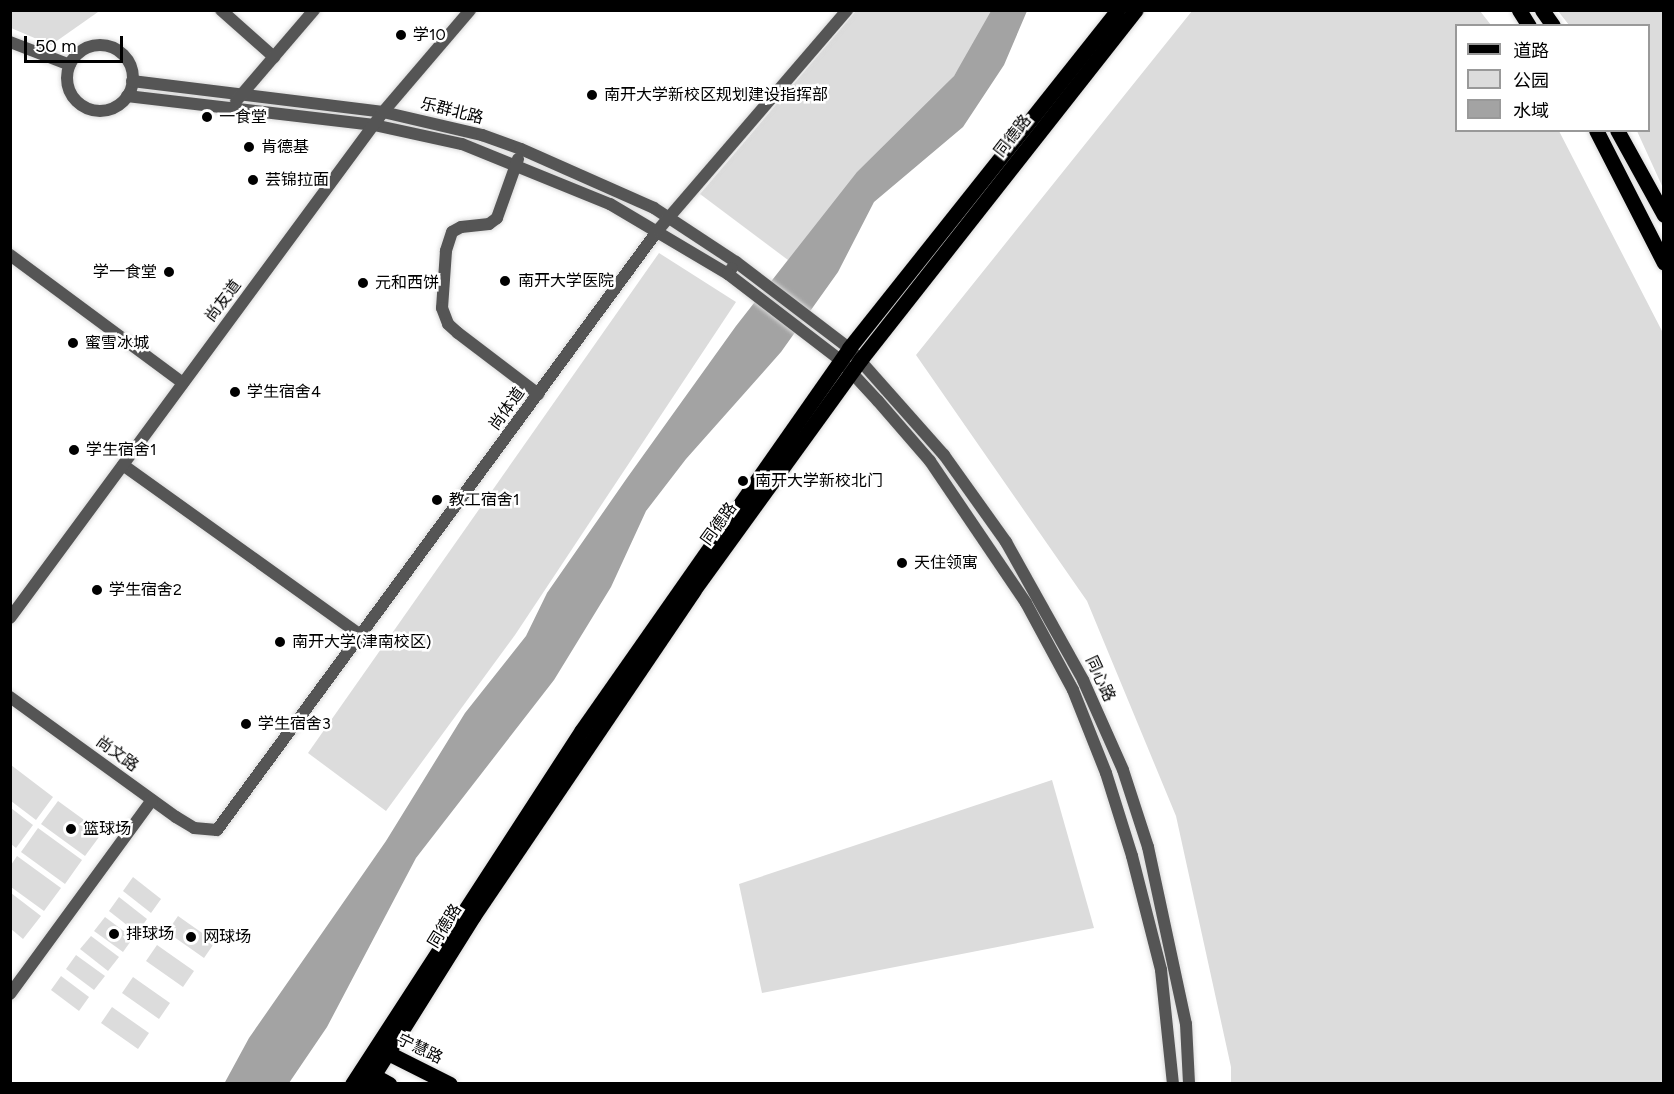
<!DOCTYPE html>
<html>
<head>
<meta charset="utf-8">
<style>
	body { margin:0 }
	#map { position:relative; width:1674px; height:1094px; overflow:hidden; background:#fff; font-family:Figtree,"Noto Sans SC",sans-serif }
	div>[style] { position:absolute }
	[style*='--x'] { left:calc(var(--x)*1px); top:calc(var(--y)*1px); width:calc(var(--w)*1px); rotate:calc(var(--a)*1deg) }
	.green>* { inset:0; background:#dcdcdc }
	.water>* { inset:0; background:#a3a3a3 }
	.roads { filter:drop-shadow(0 0 2px #dbdbdb) drop-shadow(0 0 2px #dbdbdb) }
	.minor>* { height:12px; margin:-6px; padding:0 6px; transform-origin:6px; border-radius:6px; background:#555 }
	.minor>.ring { margin:-6px; padding:0; box-sizing:content-box; background:none; border:12px solid #555; border-radius:50% }
	.major>* { height:15px; margin:-7.5px; padding:0 7.5px; transform-origin:7.5px; border-radius:7.5px; background:#000 }
	.dots>* { width:16px; height:16px; translate:-50% -50%; box-sizing:border-box; border:3px solid #fff; border-radius:50% }
	span { translate:-50% -50%; white-space:nowrap; text-align:center; line-height:1.15; -webkit-text-stroke:5px #fff; paint-order:stroke }
	.poi-label { font-size:16px; color:#000 }
	.left { translate:0 -50%; text-align:left }
	.right { translate:-100% -50%; text-align:right }
	.street-label { font-size:16px; color:#000 }
	.frame { position:absolute; inset:0; border:12px solid #000; pointer-events:none }
	.legend { position:absolute; left:1455px; top:24px; width:195px; height:108px; box-sizing:border-box; background:#fff; border:2px solid #999; margin:0; padding:8px 10px; list-style:none; font-size:18px; color:#000 }
	.legend li { display:flex; align-items:center; gap:12px; height:30px }
	.legend b { width:30px; border:2px solid #999 }
	.scale { position:absolute; left:24px; top:36px; width:99px; height:27px; box-sizing:border-box; border:3px solid #000; border-top:0; padding-left:8px; font-size:18px; line-height:21px; white-space:nowrap; color:#000; -webkit-text-stroke:4px #fff; paint-order:stroke }
</style>
</head>
<body>
<div id="map">
	<div class="green">
		<div style="clip-path:polygon(11px 10px,98px 10px,98px 12px,51px 45px,11px 28px)"></div>
		<div style="clip-path:polygon(856px 11px,996px 11px,954px 76px,788px 260px,700px 194px)"></div>
		<div style="clip-path:polygon(1192px 11px,1480px 11px,1491px 25px,1456px 26px,1456px 130px,1559px 131px,1663px 333px,1663px 1083px,1231px 1083px,1231px 1067px,1176px 816px,1087px 601px,916px 355px)"></div>
		<div style="clip-path:polygon(1558px 11px,1663px 11px,1663px 188px,1637px 131px,1648px 130px,1648px 26px,1569px 25px)"></div>
		<div style="clip-path:polygon(659px 253px,736px 302px,515px 635px,386px 811px,308px 753px)"></div>
		<div style="clip-path:polygon(11px 765px,53px 797px,36px 820px,11px 801px)"></div>
		<div style="clip-path:polygon(1052px 780px,1094px 928px,762px 993px,739px 884px)"></div>
		<div style="clip-path:polygon(58px 801px,102px 833px,85px 856px,41px 824px)"></div>
		<div style="clip-path:polygon(11px 808px,33px 825px,16px 848px,11px 844px)"></div>
		<div style="clip-path:polygon(38px 828px,82px 860px,65px 884px,21px 852px)"></div>
		<div style="clip-path:polygon(17px 856px,61px 888px,44px 911px,11px 887px,11px 865px)"></div>
		<div style="clip-path:polygon(133px 877px,161px 899px,151px 913px,123px 891px)"></div>
		<div style="clip-path:polygon(11px 893px,41px 916px,23px 939px,11px 929px)"></div>
		<div style="clip-path:polygon(119px 897px,147px 919px,137px 933px,109px 911px)"></div>
		<div style="clip-path:polygon(178px 916px,215px 942px,204px 958px,167px 932px)"></div>
		<div style="clip-path:polygon(105px 917px,133px 938px,123px 952px,94px 931px)"></div>
		<div style="clip-path:polygon(91px 936px,119px 957px,108px 971px,80px 949px)"></div>
		<div style="clip-path:polygon(157px 945px,194px 971px,183px 987px,146px 961px)"></div>
		<div style="clip-path:polygon(76px 955px,105px 976px,94px 990px,66px 969px)"></div>
		<div style="clip-path:polygon(61px 976px,89px 997px,79px 1011px,51px 990px)"></div>
		<div style="clip-path:polygon(133px 977px,170px 1003px,159px 1019px,122px 993px)"></div>
		<div style="clip-path:polygon(112px 1007px,149px 1033px,138px 1049px,101px 1023px)"></div>
	</div>
	<div class="water">
		<div style="clip-path:polygon(991px 11px,1027px 11px,1004px 65px,963px 127px,874px 202px,838px 272px,781px 352px,686px 459px,646px 511px,611px 587px,554px 680px,416px 858px,327px 1027px,289px 1083px,224px 1084px,249px 1038px,386px 841px,465px 713px,526px 636px,547px 593px,627px 478px,736px 326px,857px 172px,954px 76px)"></div>
	</div>
	<div class="roads">
		<div class="minor">
			<div style="--x:221;--y:10;--w:71;--a:41.6"></div>
			<div style="--x:10;--y:42;--w:64;--a:21"></div>
			<div class="ring" style="left:67px;top:45px;width:54px;height:54px"></div>
			<div style="--x:132;--y:81;--w:253;--a:7"></div>
			<div style="--x:383;--y:112;--w:102;--a:13.1"></div>
			<div style="--x:482;--y:135;--w:41;--a:19.7"></div>
			<div style="--x:521;--y:149;--w:145;--a:23.9"></div>
			<div style="--x:654;--y:208;--w:98;--a:33.4"></div>
			<div style="--x:736;--y:262;--w:142;--a:37.3"></div>
			<div style="--x:849;--y:348;--w:143;--a:48.4"></div>
			<div style="--x:944;--y:455;--w:107;--a:54.5"></div>
			<div style="--x:1006;--y:542;--w:158;--a:60.8"></div>
			<div style="--x:1083;--y:680;--w:98;--a:66"></div>
			<div style="--x:1123;--y:770;--w:81;--a:72"></div>
			<div style="--x:1148;--y:847;--w:181;--a:77.9"></div>
			<div style="--x:1186;--y:1024;--w:60;--a:87.1"></div>
			<div style="--x:127;--y:96;--w:249;--a:6.7"></div>
			<div style="--x:374;--y:125;--w:90;--a:12.2"></div>
			<div style="--x:462;--y:144;--w:160;--a:22.1"></div>
			<div style="--x:610;--y:204;--w:137;--a:30.7"></div>
			<div style="--x:728;--y:274;--w:7;--a:-56"></div>
			<div style="--x:236;--y:101;--w:120;--a:-49.4"></div>
			<div style="--x:518;--y:159;--w:63;--a:109.6"></div>
			<div style="--x:497;--y:218;--w:10;--a:143"></div>
			<div style="--x:489;--y:224;--w:28;--a:174"></div>
			<div style="--x:461;--y:227;--w:10;--a:151"></div>
			<div style="--x:452;--y:232;--w:20;--a:108"></div>
			<div style="--x:446;--y:251;--w:57;--a:94"></div>
			<div style="--x:442;--y:308;--w:17;--a:69"></div>
			<div style="--x:448;--y:324;--w:13;--a:42"></div>
			<div style="--x:458;--y:333;--w:101;--a:37.3"></div>
			<div style="--x:10;--y:255;--w:215;--a:36.5"></div>
			<div style="--x:728;--y:274;--w:141;--a:37.5"></div>
			<div style="--x:840;--y:360;--w:56;--a:47.2"></div>
			<div style="--x:878;--y:401;--w:79;--a:49.1"></div>
			<div style="--x:930;--y:461;--w:171;--a:55.9"></div>
			<div style="--x:1026;--y:603;--w:99;--a:61.6"></div>
			<div style="--x:1073;--y:690;--w:89;--a:68.3"></div>
			<div style="--x:1106;--y:773;--w:87;--a:72.6"></div>
			<div style="--x:1132;--y:856;--w:118;--a:75.7"></div>
			<div style="--x:1161;--y:970;--w:115;--a:84"></div>
			<div style="--x:123;--y:465;--w:294;--a:35.6"></div>
			<div style="--x:10;--y:618;--w:629;--a:-53.6"></div>
			<div style="--x:383;--y:112;--w:134;--a:-49.5"></div>
			<div style="--x:10;--y:697;--w:205;--a:35.9"></div>
			<div style="--x:176;--y:817;--w:21;--a:31"></div>
			<div style="--x:194;--y:828;--w:23;--a:5"></div>
			<div style="--x:217;--y:830;--w:745;--a:-53.68"></div>
			<div style="--x:658;--y:230;--w:290;--a:-49.3"></div>
			<div style="--x:10;--y:994;--w:240;--a:-53.8"></div>
		</div>
		<div class="major">
			<div style="--x:1519;--y:10;--w:19;--a:58"></div>
			<div style="--x:1542;--y:10;--w:19;--a:55"></div>
			<div style="--x:1596;--y:130;--w:149;--a:62.9"></div>
			<div style="--x:1617;--y:130;--w:97;--a:61.1"></div>
			<div style="--x:380;--y:1049;--w:78;--a:26.6"></div>
			<div style="--x:364;--y:1070;--w:29;--a:29"></div>
			<div style="--x:352;--y:1084;--w:422;--a:-57"></div>
			<div style="--x:582;--y:730;--w:466;--a:-55"></div>
			<div style="--x:849;--y:348;--w:432;--a:-51.5"></div>
			<div style="--x:368;--y:1084;--w:199;--a:-57.9"></div>
			<div style="--x:474;--y:915;--w:391;--a:-55.9"></div>
			<div style="--x:693;--y:591;--w:286;--a:-54.1"></div>
			<div style="--x:861;--y:359;--w:444;--a:-51.8"></div>
		</div>
	</div>
	<div class="dots">
		<div style="left:401px;top:35px;background:#000"></div>
		<div style="left:592px;top:95px;background:#000"></div>
		<div style="left:207px;top:117px;background:#000"></div>
		<div style="left:249px;top:147px;background:#000"></div>
		<div style="left:253px;top:180px;background:#000"></div>
		<div style="left:169px;top:272px;background:#000"></div>
		<div style="left:505px;top:281px;background:#000"></div>
		<div style="left:363px;top:283px;background:#000"></div>
		<div style="left:73px;top:343px;background:#000"></div>
		<div style="left:235px;top:392px;background:#000"></div>
		<div style="left:74px;top:450px;background:#000"></div>
		<div style="left:743px;top:481px;background:#000"></div>
		<div style="left:437px;top:500px;background:#000"></div>
		<div style="left:902px;top:563px;background:#000"></div>
		<div style="left:97px;top:590px;background:#000"></div>
		<div style="left:280px;top:642px;background:#000"></div>
		<div style="left:246px;top:724px;background:#000"></div>
		<div style="left:71px;top:829px;background:#000"></div>
		<div style="left:114px;top:934px;background:#000"></div>
		<div style="left:191px;top:937px;background:#000"></div>
	</div>
	<div class="poi-label">
		<span class="left" style="left:413px;top:35px">学10</span>
		<span class="left" style="left:604px;top:95px">南开大学新校区规划建设指挥部</span>
		<span class="left" style="left:219px;top:117px">一食堂</span>
		<span class="left" style="left:261px;top:147px">肯德基</span>
		<span class="left" style="left:265px;top:180px">芸锦拉面</span>
		<span class="right" style="left:157px;top:272px">学一食堂</span>
		<span class="left" style="left:518px;top:281px">南开大学医院</span>
		<span class="left" style="left:375px;top:283px">元和西饼</span>
		<span class="left" style="left:85px;top:343px">蜜雪冰城</span>
		<span class="left" style="left:247px;top:392px">学生宿舍4</span>
		<span class="left" style="left:86px;top:450px">学生宿舍1</span>
		<span class="left" style="left:755px;top:481px">南开大学新校北门</span>
		<span class="left" style="left:449px;top:500px">教工宿舍1</span>
		<span class="left" style="left:914px;top:563px">天住领寓</span>
		<span class="left" style="left:109px;top:590px">学生宿舍2</span>
		<span class="left" style="left:292px;top:642px">南开大学(津南校区)</span>
		<span class="left" style="left:258px;top:724px">学生宿舍3</span>
		<span class="left" style="left:83px;top:829px">篮球场</span>
		<span class="left" style="left:126px;top:934px">排球场</span>
		<span class="left" style="left:203px;top:937px">网球场</span>
	</div>
	<div class="street-label">
		<span style="left:452px;top:111px;rotate:14deg">乐群北路</span>
		<span style="left:1013px;top:136px;rotate:-52deg">同德路</span>
		<span style="left:223px;top:301px;rotate:-53deg">尚友道</span>
		<span style="left:507px;top:409px;rotate:-54deg">尚体道</span>
		<span style="left:719px;top:524px;rotate:-54deg">同德路</span>
		<span style="left:1100px;top:679px;rotate:65deg">同心路</span>
		<span style="left:117px;top:754px;rotate:36deg">尚文路</span>
		<span style="left:445px;top:926px;rotate:-58deg">同德路</span>
		<span style="left:420px;top:1049px;rotate:26deg">宁慧路</span>
	</div>
	<div class="frame"></div>
	<ul class="legend">
	<li><b style="height:8px;background:#000"></b>道路</li>
	<li><b style="height:16px;background:#dcdcdc"></b>公园</li>
	<li><b style="height:16px;background:#a3a3a3"></b>水域</li>
	</ul>
	<div class="scale">50 m</div>
</div>
</body>
</html>
